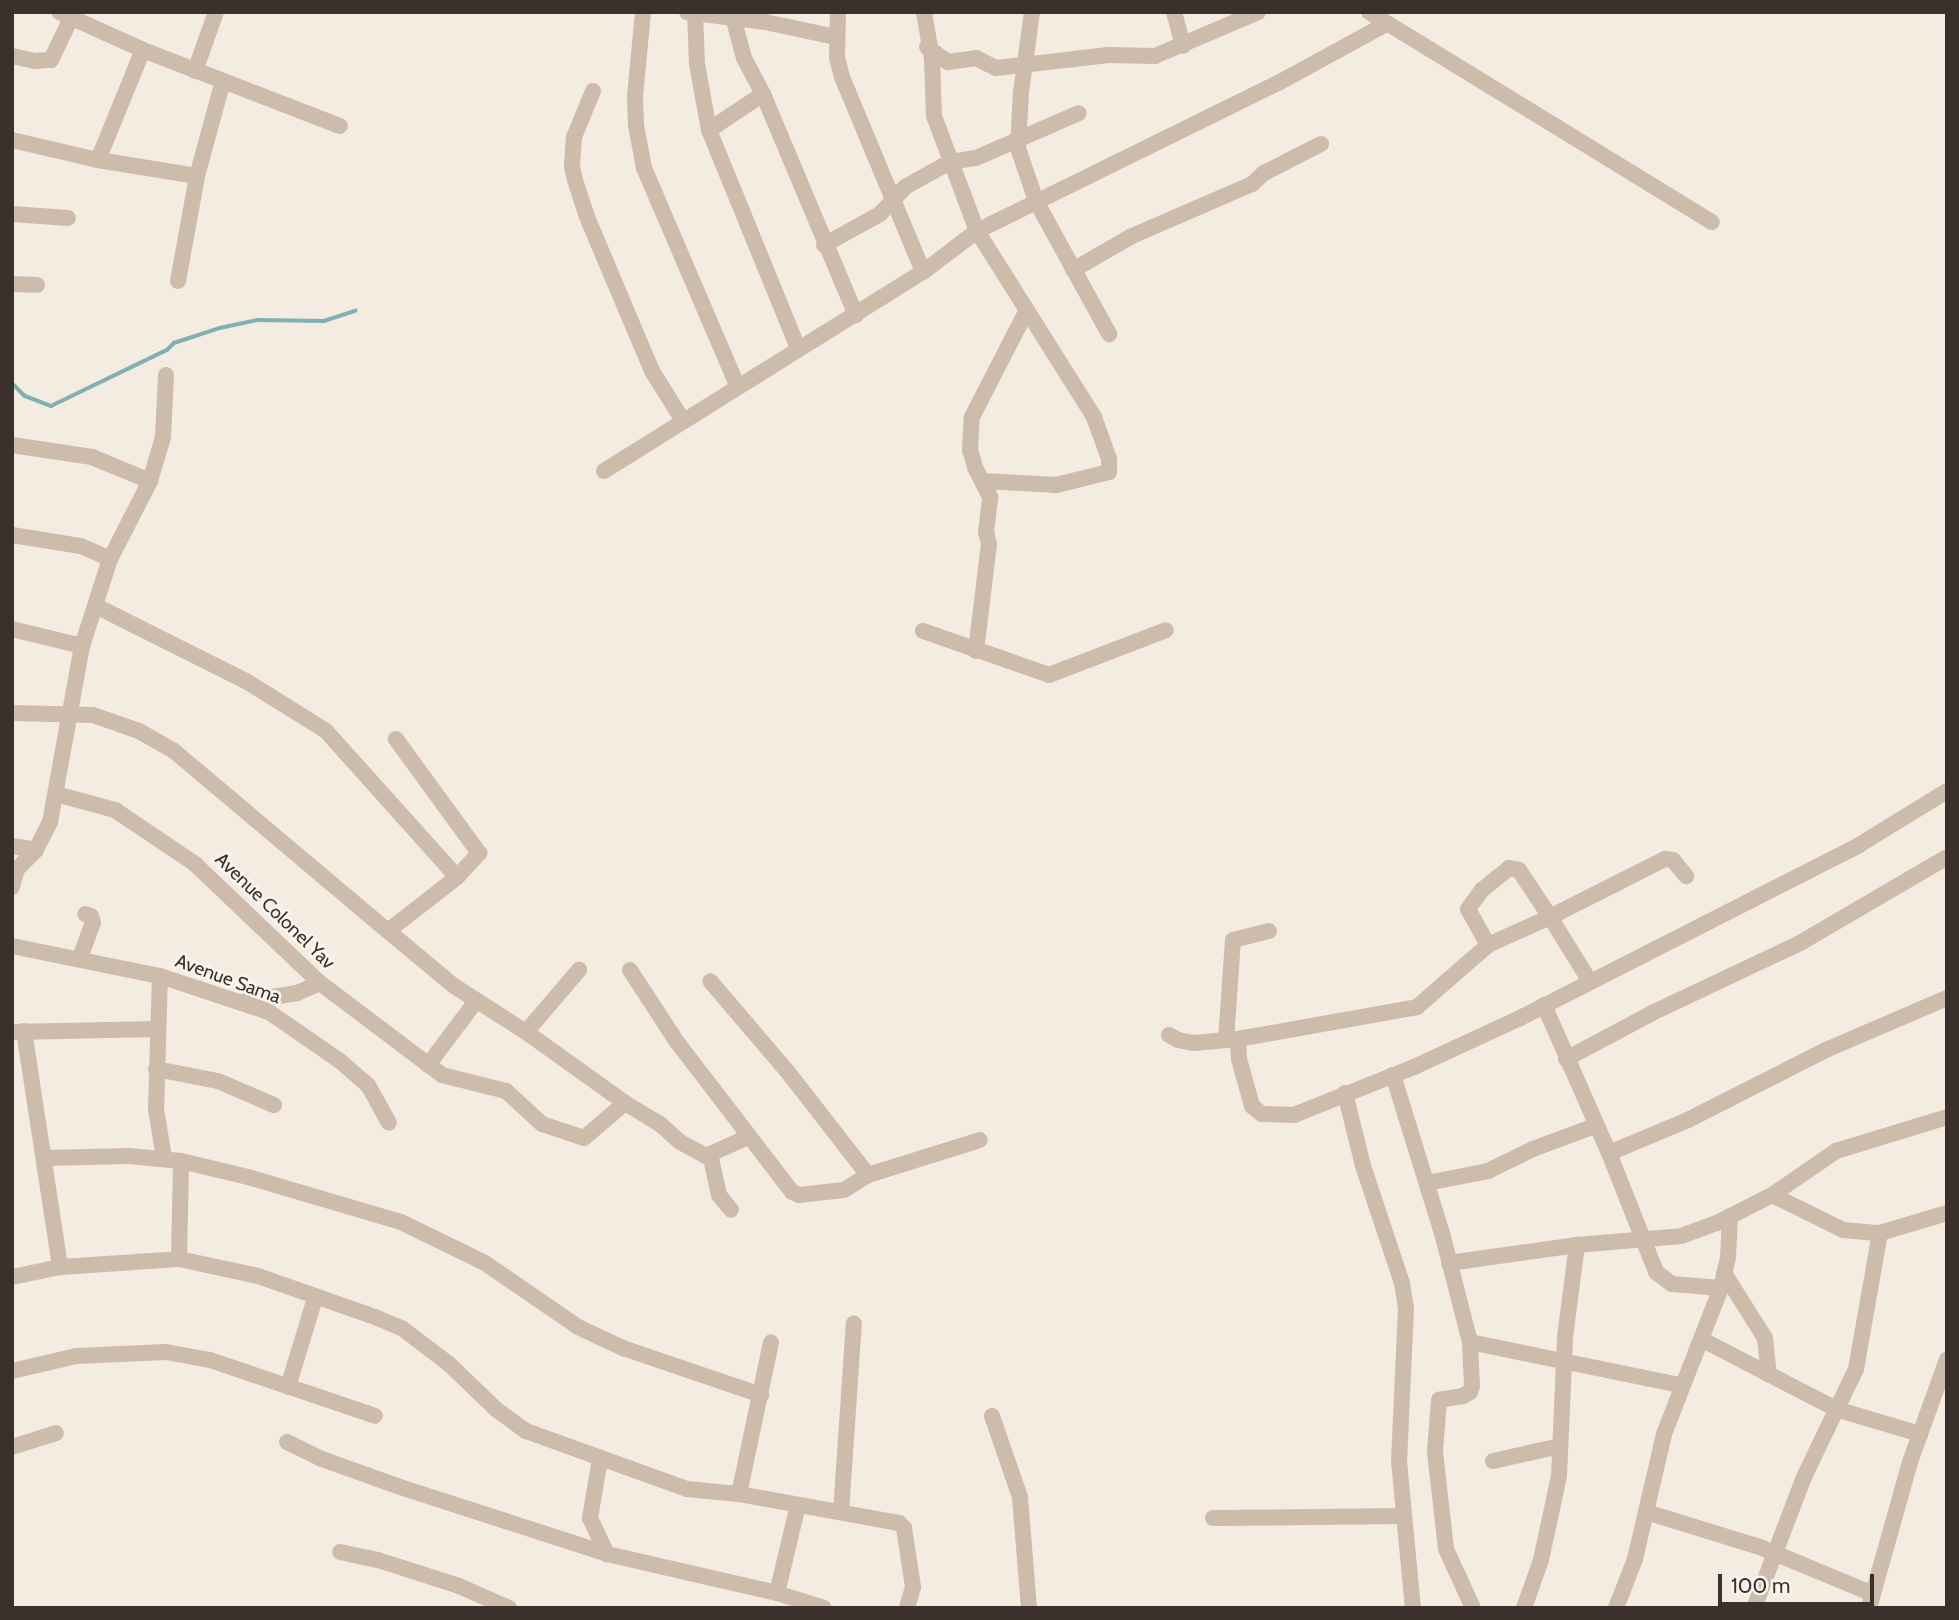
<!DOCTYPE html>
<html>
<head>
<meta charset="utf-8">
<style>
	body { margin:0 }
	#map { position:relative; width:1959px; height:1620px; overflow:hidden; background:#f4ebe1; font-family:Cabin,sans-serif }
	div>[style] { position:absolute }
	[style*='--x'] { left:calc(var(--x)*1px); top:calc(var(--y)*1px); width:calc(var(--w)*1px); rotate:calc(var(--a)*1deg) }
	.stream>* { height:3.5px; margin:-1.75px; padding:0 1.75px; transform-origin:1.75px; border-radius:1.75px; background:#7fb0b2 }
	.minor>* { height:16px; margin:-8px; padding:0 8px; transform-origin:8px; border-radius:8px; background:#cdbbac }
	span { translate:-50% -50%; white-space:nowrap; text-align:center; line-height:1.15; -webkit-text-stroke:5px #fbf5ee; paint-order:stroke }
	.street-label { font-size:19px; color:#3b302b }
	.frame { position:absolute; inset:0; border:14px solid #3b302b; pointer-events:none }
	.scale { position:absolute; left:1718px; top:1574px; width:156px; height:32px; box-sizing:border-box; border:4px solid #3b302b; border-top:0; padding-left:9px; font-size:21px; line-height:24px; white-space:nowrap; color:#3b302b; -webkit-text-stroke:5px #fbf5ee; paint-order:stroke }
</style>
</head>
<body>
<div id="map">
	<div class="stream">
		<div style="--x:12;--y:383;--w:18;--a:45"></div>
		<div style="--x:25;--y:396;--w:28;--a:21"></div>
		<div style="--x:51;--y:406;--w:129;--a:-25.8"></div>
		<div style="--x:167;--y:350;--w:10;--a:-45"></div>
		<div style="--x:174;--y:343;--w:48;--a:-18.1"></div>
		<div style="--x:220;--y:328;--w:38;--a:-12"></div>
		<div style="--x:257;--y:320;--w:67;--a:0.9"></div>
		<div style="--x:324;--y:321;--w:33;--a:-18"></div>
	</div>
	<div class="minor">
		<div style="--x:59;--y:12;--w:92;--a:24.3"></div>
		<div style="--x:143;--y:50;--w:211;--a:21.1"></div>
		<div style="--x:643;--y:12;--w:84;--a:95.4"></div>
		<div style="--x:635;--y:96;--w:29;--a:88"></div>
		<div style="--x:636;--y:125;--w:44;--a:79.5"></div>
		<div style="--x:644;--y:168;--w:236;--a:66.8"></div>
		<div style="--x:687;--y:12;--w:79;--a:7.3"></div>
		<div style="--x:765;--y:22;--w:73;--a:11.9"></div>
		<div style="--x:695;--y:12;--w:52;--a:87.8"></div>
		<div style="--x:697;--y:64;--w:67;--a:79.7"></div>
		<div style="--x:709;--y:130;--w:235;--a:67.8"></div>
		<div style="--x:838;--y:12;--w:45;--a:91.3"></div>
		<div style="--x:837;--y:57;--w:21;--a:76"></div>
		<div style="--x:842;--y:77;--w:211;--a:67.4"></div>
		<div style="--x:924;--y:12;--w:48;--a:80.3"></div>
		<div style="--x:932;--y:59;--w:57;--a:88"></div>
		<div style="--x:934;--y:116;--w:123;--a:69.5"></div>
		<div style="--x:977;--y:231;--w:220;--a:57.8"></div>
		<div style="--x:1094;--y:417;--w:45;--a:70.3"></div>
		<div style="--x:1109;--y:459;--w:13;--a:90"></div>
		<div style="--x:1109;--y:472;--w:55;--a:166.2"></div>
		<div style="--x:1056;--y:485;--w:73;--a:-176.9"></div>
		<div style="--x:1032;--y:12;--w:81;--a:97.8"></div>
		<div style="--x:1021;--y:92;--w:56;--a:93.1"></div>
		<div style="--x:1018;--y:148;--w:56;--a:71.2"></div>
		<div style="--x:1036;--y:201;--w:152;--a:61.2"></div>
		<div style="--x:1174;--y:12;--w:35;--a:75"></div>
		<div style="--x:1369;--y:12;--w:402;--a:31.5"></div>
		<div style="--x:733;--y:17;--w:42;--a:75"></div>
		<div style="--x:744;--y:58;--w:41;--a:62.2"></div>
		<div style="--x:763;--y:94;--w:240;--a:67.2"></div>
		<div style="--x:927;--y:47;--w:26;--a:36"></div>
		<div style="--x:948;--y:62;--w:28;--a:-8"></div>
		<div style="--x:976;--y:58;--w:22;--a:27"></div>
		<div style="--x:996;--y:68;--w:113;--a:-6.6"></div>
		<div style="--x:1108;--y:55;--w:47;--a:1.2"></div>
		<div style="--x:1155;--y:56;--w:112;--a:-23.1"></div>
		<div style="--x:12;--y:56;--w:24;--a:12"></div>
		<div style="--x:35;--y:61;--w:16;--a:-4"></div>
		<div style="--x:51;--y:60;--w:47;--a:-64.5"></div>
		<div style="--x:195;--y:71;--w:63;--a:-70.4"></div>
		<div style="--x:593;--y:91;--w:50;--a:112.4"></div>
		<div style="--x:574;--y:137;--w:29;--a:94"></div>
		<div style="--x:572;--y:166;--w:14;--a:78"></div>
		<div style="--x:575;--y:180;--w:39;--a:72"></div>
		<div style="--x:587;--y:217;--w:167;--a:67.1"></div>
		<div style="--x:652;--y:371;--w:57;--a:58"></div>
		<div style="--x:709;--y:130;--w:65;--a:-33.7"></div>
		<div style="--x:12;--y:140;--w:88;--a:13.1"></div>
		<div style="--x:98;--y:160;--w:100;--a:9.2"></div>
		<div style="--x:98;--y:160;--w:119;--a:-67.8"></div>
		<div style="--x:12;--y:214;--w:56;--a:4.1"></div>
		<div style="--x:824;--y:245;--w:64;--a:-29"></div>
		<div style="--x:880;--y:214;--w:37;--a:-47"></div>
		<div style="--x:905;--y:187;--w:51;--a:-29.1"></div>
		<div style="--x:950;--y:162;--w:26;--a:-9"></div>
		<div style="--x:976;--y:158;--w:112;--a:-23.6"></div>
		<div style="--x:1073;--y:270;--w:68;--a:-30"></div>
		<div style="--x:1132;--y:236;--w:131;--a:-23.4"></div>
		<div style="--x:1252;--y:184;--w:16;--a:-43"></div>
		<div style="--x:1264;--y:173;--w:64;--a:-27"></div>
		<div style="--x:178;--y:281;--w:107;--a:-79.7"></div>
		<div style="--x:197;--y:176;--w:98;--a:-74.7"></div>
		<div style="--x:12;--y:284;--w:25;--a:2"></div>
		<div style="--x:12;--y:445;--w:81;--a:8.5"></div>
		<div style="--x:92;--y:457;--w:63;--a:22.5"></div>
		<div style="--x:150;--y:481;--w:88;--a:117.1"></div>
		<div style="--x:110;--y:559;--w:91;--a:107.8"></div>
		<div style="--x:82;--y:646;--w:179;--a:100.3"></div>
		<div style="--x:50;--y:822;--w:31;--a:117"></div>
		<div style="--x:36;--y:850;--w:27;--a:135"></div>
		<div style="--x:17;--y:869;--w:19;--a:106"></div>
		<div style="--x:604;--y:471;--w:376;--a:-32"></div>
		<div style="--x:923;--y:272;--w:68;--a:-37.2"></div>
		<div style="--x:977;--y:231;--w:338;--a:-26.2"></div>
		<div style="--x:1280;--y:82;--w:121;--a:-28.7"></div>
		<div style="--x:150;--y:481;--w:46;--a:-73.5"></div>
		<div style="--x:163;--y:437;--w:62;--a:-87.2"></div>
		<div style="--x:12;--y:535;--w:70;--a:9.1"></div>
		<div style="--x:81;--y:546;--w:32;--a:24"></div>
		<div style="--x:96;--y:606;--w:168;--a:26.6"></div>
		<div style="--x:246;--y:681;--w:94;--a:32"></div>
		<div style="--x:326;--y:731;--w:196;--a:48.1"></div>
		<div style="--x:12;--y:629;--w:72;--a:13.7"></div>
		<div style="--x:923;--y:631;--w:133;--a:19.2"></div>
		<div style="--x:1049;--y:675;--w:125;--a:-21"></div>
		<div style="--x:976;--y:651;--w:108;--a:-83.1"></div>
		<div style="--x:989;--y:544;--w:12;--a:-104"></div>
		<div style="--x:986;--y:532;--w:35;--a:-83"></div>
		<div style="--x:990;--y:497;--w:34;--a:-117"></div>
		<div style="--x:975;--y:467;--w:18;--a:-106"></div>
		<div style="--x:970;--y:450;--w:33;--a:-87"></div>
		<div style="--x:972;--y:417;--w:120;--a:-62.8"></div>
		<div style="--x:12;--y:713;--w:81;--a:1.4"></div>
		<div style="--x:93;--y:715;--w:49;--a:19.2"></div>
		<div style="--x:139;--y:731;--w:40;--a:29.7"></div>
		<div style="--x:174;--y:751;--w:280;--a:40.1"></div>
		<div style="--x:388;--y:931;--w:88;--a:-38"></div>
		<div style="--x:457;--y:877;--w:33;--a:-47"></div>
		<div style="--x:479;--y:853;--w:141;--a:-126.1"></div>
		<div style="--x:56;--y:794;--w:61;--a:15.2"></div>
		<div style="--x:115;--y:810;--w:97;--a:34"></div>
		<div style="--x:195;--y:864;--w:173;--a:43.6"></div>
		<div style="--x:320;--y:983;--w:153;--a:37"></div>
		<div style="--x:442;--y:1075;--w:66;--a:14"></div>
		<div style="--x:506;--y:1091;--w:49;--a:42.5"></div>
		<div style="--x:542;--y:1124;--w:44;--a:18.4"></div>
		<div style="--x:584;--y:1138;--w:54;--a:-40.5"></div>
		<div style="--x:12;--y:846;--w:24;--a:9"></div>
		<div style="--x:388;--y:931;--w:86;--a:39.8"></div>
		<div style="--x:454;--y:986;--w:85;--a:32.6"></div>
		<div style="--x:526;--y:1032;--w:122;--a:35.6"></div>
		<div style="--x:625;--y:1103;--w:41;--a:31"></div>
		<div style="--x:660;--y:1124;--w:27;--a:42"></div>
		<div style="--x:680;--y:1142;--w:30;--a:28"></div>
		<div style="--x:706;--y:1156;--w:46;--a:-24.3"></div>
		<div style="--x:1488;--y:945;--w:41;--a:-119.1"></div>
		<div style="--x:1468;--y:909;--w:24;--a:-54"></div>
		<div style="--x:1482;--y:890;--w:35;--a:-39"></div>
		<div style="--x:1509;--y:868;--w:10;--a:11"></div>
		<div style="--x:1519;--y:870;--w:56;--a:56.6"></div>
		<div style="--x:1550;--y:917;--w:129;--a:-26.8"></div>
		<div style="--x:1665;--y:859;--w:8;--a:7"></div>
		<div style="--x:1673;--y:860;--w:21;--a:51"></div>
		<div style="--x:12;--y:946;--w:151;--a:11.5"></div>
		<div style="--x:160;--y:976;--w:115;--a:18.3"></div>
		<div style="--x:269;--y:1012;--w:86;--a:34.6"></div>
		<div style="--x:340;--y:1061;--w:37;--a:41"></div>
		<div style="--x:368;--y:1085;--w:43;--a:61.1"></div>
		<div style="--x:80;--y:958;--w:38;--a:-70"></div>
		<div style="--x:93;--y:922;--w:6;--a:-108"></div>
		<div style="--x:91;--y:916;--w:6;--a:-162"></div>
		<div style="--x:630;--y:970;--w:86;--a:56.9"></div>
		<div style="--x:677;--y:1042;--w:189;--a:52.5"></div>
		<div style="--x:792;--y:1192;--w:8;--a:23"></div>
		<div style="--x:799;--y:1195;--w:45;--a:-6.3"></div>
		<div style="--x:844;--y:1190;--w:28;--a:-32"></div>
		<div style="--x:868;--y:1175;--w:132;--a:-127.9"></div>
		<div style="--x:787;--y:1071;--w:118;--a:-130.5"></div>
		<div style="--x:160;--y:976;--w:133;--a:91.7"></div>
		<div style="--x:156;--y:1109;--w:50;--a:80.7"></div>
		<div style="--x:241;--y:1002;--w:57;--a:-9.1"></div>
		<div style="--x:297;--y:993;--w:25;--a:-23"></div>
		<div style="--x:1544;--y:1005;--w:162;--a:66.3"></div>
		<div style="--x:1609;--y:1153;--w:128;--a:68.4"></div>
		<div style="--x:1656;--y:1272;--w:20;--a:37"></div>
		<div style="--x:1672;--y:1284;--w:49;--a:4.7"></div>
		<div style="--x:24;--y:1031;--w:239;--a:81.3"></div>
		<div style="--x:12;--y:1032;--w:145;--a:-1.2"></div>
		<div style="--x:526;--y:1032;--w:82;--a:-49.5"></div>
		<div style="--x:1169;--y:1035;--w:10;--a:29"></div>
		<div style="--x:1178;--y:1040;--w:16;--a:11"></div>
		<div style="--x:1194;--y:1043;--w:44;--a:-5.2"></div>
		<div style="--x:1238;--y:1039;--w:182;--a:-10.1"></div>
		<div style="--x:1417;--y:1007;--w:94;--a:-41.1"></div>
		<div style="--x:1488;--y:945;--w:68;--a:-24.3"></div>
		<div style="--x:1550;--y:917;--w:74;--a:58.2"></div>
		<div style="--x:1238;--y:1039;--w:20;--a:87"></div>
		<div style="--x:1239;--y:1059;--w:49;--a:74.5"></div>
		<div style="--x:1252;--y:1106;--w:13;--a:39"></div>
		<div style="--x:1262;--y:1114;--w:32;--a:2"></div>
		<div style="--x:1294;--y:1115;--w:129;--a:-21.8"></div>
		<div style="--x:1414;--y:1067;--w:117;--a:-24.8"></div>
		<div style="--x:1520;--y:1018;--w:381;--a:-27"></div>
		<div style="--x:1859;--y:845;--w:103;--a:-31.5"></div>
		<div style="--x:1226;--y:1040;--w:100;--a:-86"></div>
		<div style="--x:1233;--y:940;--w:37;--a:-14"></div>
		<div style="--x:1566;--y:1059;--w:98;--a:-28.1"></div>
		<div style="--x:1652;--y:1013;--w:164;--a:-25.3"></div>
		<div style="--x:1800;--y:943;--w:170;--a:-30.3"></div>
		<div style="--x:428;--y:1065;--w:80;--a:-53.1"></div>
		<div style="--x:156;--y:1069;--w:63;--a:11"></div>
		<div style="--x:218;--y:1081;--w:61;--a:23.2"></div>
		<div style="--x:1393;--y:1075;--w:165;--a:72.8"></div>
		<div style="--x:1442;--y:1233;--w:113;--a:75.6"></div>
		<div style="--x:1470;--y:1342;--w:44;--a:87.4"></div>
		<div style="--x:1472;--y:1386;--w:6;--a:108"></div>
		<div style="--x:1470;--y:1392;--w:8;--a:150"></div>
		<div style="--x:1463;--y:1396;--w:24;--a:171"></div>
		<div style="--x:1439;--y:1400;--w:52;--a:94.4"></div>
		<div style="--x:1435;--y:1452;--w:98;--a:83.5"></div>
		<div style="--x:1446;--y:1549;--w:65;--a:65.4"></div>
		<div style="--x:1345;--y:1093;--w:75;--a:76.1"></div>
		<div style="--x:1363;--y:1166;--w:123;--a:71.6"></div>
		<div style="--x:1402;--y:1283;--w:25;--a:81"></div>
		<div style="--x:1406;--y:1308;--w:153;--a:92.6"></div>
		<div style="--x:1399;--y:1461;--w:148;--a:84.6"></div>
		<div style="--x:1609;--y:1153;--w:86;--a:-22.7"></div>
		<div style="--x:1688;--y:1120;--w:157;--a:-26.9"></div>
		<div style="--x:1828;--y:1049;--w:129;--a:-23.2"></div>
		<div style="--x:710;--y:1154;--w:42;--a:77.6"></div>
		<div style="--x:719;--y:1195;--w:19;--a:51"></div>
		<div style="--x:44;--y:1158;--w:85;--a:-1.3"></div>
		<div style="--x:129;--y:1156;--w:52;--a:5.5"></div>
		<div style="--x:181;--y:1161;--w:69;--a:13.4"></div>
		<div style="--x:248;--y:1177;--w:159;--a:16.4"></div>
		<div style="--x:401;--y:1222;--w:93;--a:26"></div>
		<div style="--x:485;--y:1263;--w:113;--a:34.5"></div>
		<div style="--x:578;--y:1327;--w:50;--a:25"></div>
		<div style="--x:623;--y:1348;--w:146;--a:18.8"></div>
		<div style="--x:868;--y:1175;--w:117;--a:-17.4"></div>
		<div style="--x:1427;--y:1183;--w:62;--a:-11.1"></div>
		<div style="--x:1488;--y:1171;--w:50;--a:-26.1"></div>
		<div style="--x:1533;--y:1149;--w:66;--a:-20.4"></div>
		<div style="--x:1772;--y:1195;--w:79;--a:26.2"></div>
		<div style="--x:1843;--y:1230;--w:37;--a:5"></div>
		<div style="--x:1880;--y:1233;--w:70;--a:-16.6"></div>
		<div style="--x:179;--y:1259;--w:98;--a:-88.8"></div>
		<div style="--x:1449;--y:1263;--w:129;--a:-8"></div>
		<div style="--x:1577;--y:1245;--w:104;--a:-4.9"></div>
		<div style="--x:1681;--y:1236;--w:38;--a:-20"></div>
		<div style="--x:1717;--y:1223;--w:62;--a:-27"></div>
		<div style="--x:1772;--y:1195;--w:78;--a:-34.5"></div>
		<div style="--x:1836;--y:1151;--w:116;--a:-17"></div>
		<div style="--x:1724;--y:1273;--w:77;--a:57.8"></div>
		<div style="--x:1765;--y:1338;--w:37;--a:84"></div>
		<div style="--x:12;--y:1277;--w:49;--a:-11.8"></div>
		<div style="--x:60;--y:1267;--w:119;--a:-3.8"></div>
		<div style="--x:179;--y:1259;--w:81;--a:12.1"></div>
		<div style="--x:258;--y:1276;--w:124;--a:19.3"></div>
		<div style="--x:375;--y:1317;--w:30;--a:23"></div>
		<div style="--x:403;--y:1329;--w:58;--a:37.3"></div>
		<div style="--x:449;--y:1364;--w:66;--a:43.8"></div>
		<div style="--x:497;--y:1410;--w:36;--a:36"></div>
		<div style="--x:526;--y:1431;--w:171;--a:19.8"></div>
		<div style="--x:687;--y:1489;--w:52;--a:5.5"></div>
		<div style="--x:739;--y:1494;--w:163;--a:10.3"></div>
		<div style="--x:899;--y:1523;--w:7;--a:45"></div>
		<div style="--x:904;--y:1528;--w:60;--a:81.3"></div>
		<div style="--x:913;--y:1587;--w:22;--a:106"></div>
		<div style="--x:1701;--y:1339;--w:152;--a:27.4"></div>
		<div style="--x:1836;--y:1409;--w:88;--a:16.6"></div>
		<div style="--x:1470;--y:1342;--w:214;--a:11.6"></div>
		<div style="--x:12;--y:1371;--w:66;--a:-13.2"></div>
		<div style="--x:76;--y:1356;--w:90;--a:-2.5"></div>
		<div style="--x:166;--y:1352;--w:45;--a:10.3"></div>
		<div style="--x:210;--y:1360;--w:174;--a:18.7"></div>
		<div style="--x:288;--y:1387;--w:93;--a:-73.1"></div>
		<div style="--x:992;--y:1416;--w:86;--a:70.9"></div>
		<div style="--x:1020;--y:1497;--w:111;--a:85.4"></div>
		<div style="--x:287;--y:1442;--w:39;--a:26"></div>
		<div style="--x:322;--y:1459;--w:83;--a:19.7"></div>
		<div style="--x:400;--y:1487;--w:218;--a:17.9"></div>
		<div style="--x:607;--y:1554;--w:174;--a:12.9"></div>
		<div style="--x:12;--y:1447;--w:46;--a:-17.7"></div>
		<div style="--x:600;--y:1459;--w:60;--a:99.6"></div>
		<div style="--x:590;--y:1518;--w:40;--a:65"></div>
		<div style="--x:1493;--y:1461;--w:69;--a:-12.6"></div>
		<div style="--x:739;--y:1494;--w:155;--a:-78.1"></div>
		<div style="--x:798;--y:1505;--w:90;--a:103.4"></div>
		<div style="--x:777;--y:1593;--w:49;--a:17.7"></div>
		<div style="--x:841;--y:1512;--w:189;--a:-86.1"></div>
		<div style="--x:1646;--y:1512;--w:119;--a:17.1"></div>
		<div style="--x:1760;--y:1547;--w:122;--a:22.6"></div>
		<div style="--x:1213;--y:1518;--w:190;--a:-0.6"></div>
		<div style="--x:340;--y:1552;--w:39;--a:12"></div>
		<div style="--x:378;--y:1560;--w:85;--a:17.8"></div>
		<div style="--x:459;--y:1586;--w:55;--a:23.7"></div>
		<div style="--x:1524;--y:1608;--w:51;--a:-70.5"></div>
		<div style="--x:1541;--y:1560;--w:86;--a:-77.9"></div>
		<div style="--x:1559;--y:1476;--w:139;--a:-87.5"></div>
		<div style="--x:1565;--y:1337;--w:93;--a:-82.6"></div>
		<div style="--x:1616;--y:1608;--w:53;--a:-68.8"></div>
		<div style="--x:1635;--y:1559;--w:128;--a:-76.9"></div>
		<div style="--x:1664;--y:1434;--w:157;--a:-68.7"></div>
		<div style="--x:1721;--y:1288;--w:32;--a:-77"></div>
		<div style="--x:1728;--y:1257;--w:41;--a:-87.2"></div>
		<div style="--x:1754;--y:1608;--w:140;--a:-69.1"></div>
		<div style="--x:1804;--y:1477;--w:120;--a:-64.3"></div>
		<div style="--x:1856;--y:1369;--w:138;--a:-80"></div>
		<div style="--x:1869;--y:1608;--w:152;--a:-74.3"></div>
		<div style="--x:1910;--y:1462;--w:109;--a:-70.2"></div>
	</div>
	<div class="street-label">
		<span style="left:275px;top:911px;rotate:44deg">Avenue Colonel Yav</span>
		<span style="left:228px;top:979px;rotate:20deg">Avenue Sama</span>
	</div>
	<div class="frame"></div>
	<div class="scale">100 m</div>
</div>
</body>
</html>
